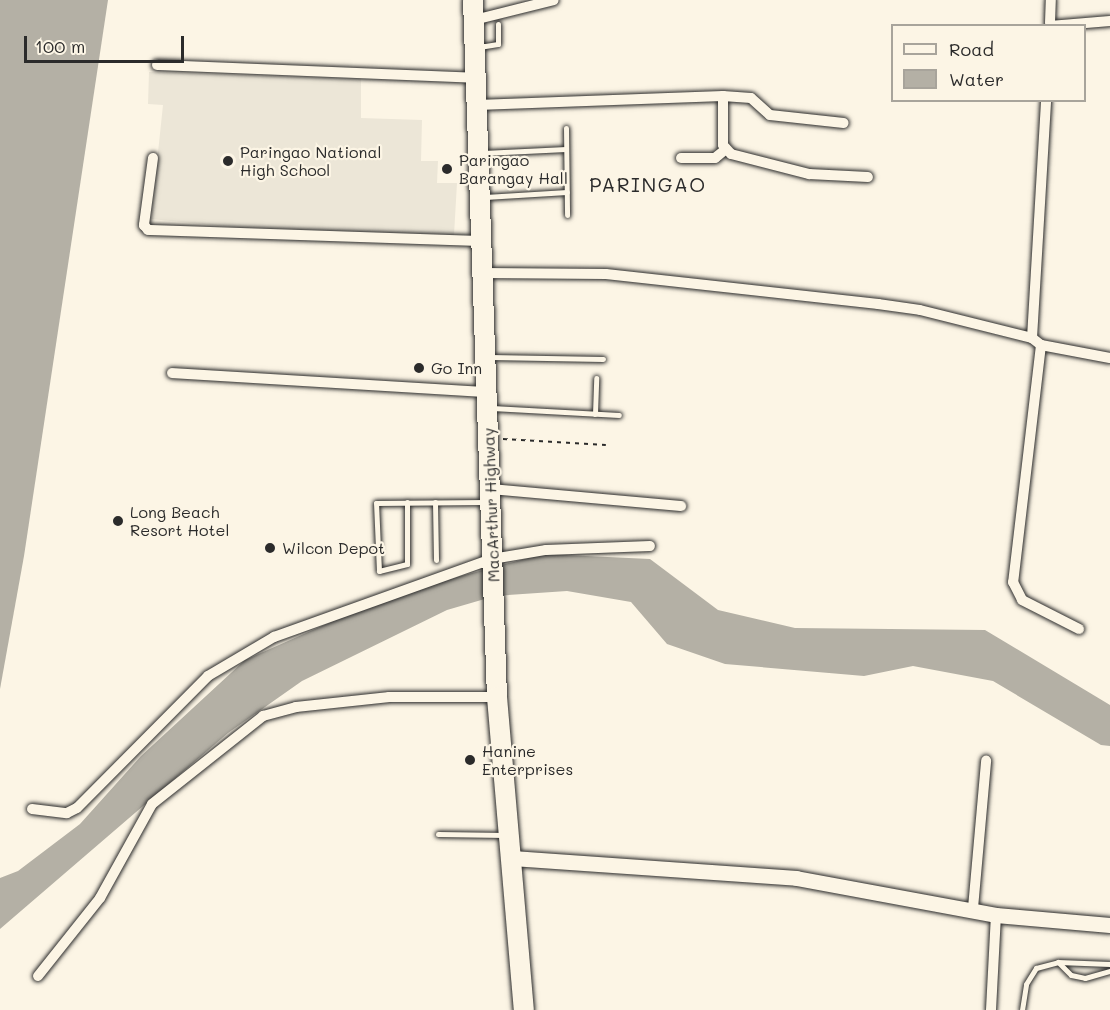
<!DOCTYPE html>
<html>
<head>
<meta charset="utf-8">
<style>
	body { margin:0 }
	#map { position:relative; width:1110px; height:1010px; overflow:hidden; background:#fcf5e5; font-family:Mali,sans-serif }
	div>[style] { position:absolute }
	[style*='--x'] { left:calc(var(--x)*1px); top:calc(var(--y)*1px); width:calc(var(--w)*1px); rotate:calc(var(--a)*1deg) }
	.built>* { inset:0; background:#ece6d7 }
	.water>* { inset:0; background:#b4b0a5 }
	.path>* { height:2px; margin-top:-1px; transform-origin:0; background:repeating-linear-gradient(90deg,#2b2b2b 0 4.5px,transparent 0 9px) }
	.roads { filter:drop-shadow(0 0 2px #2b2b2b) drop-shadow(0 0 2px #2b2b2b) }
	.lane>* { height:5px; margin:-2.5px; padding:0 2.5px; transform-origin:2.5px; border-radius:2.5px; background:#fcf5e5 }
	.street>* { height:10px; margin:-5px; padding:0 5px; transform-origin:5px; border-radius:5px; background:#fcf5e5 }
	.secondary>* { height:15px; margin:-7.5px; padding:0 7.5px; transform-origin:7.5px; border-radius:7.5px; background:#fcf5e5 }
	.highway>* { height:20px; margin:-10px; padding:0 10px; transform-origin:10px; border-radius:10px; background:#fcf5e5 }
	.dots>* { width:16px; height:16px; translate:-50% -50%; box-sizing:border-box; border:3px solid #fcf5e5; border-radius:50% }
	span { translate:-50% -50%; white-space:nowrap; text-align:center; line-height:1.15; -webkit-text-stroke:4.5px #fcf5e5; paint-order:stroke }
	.poi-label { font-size:16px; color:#2b2b2b }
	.left { translate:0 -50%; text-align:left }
	.street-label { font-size:16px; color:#2b2b2b }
	.quarter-label { font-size:20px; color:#2b2b2b; letter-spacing:1.5px }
	.legend { position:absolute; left:891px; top:24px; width:195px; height:78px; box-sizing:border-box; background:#fcf5e5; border:2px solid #a8a49b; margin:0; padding:8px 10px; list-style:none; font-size:18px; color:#2b2b2b }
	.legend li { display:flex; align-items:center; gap:12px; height:30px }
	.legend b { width:30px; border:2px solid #a8a49b }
	.scale { position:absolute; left:24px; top:36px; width:160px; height:27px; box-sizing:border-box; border:3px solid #2b2b2b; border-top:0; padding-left:8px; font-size:18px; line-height:21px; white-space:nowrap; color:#2b2b2b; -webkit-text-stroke:4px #fcf5e5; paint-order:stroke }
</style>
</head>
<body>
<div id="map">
	<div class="built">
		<div style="clip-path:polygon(149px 72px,361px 79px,361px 118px,422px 120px,421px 161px,438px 161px,437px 183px,457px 183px,454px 235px,295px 233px,151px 219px,163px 105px,148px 104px)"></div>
	</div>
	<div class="water">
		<div style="clip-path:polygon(0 0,108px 0,24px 556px,0 689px)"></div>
		<div style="clip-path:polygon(543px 554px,650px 559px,718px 610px,795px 628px,985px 630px,1110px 705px,1110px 746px,1101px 745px,993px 681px,913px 666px,864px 676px,725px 664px,667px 644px,631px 602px,567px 591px,495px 596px,447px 610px,302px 681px,228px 733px,0 929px,0 878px,18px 871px,80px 824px,141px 756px,245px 660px,340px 618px,450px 579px)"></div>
	</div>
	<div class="path">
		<div style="--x:503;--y:439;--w:103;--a:3.3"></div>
	</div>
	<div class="roads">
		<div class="lane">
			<div style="--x:479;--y:47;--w:19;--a:-9"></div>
			<div style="--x:498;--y:44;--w:20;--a:-90"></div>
			<div style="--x:566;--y:128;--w:87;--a:89.3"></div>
			<div style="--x:483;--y:153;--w:83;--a:-2.8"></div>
			<div style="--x:485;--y:197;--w:82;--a:-3.5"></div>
			<div style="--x:490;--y:357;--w:113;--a:1"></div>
			<div style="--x:492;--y:408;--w:127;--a:3.2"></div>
			<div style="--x:595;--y:414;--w:36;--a:-88"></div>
			<div style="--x:407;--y:502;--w:62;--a:90"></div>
			<div style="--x:407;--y:564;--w:29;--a:166"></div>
			<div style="--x:379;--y:571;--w:68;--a:-92.5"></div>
			<div style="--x:376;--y:503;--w:110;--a:-0.5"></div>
			<div style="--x:435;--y:502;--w:58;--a:89"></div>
			<div style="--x:438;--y:834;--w:67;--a:0.9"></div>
			<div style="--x:1058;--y:962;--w:18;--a:45"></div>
			<div style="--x:1071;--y:975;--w:14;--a:12"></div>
			<div style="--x:1085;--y:978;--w:26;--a:-16"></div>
			<div style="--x:1022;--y:1010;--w:26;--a:-81"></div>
			<div style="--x:1026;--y:984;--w:19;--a:-58"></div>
			<div style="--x:1036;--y:968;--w:23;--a:-15"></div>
			<div style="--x:1058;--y:962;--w:52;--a:2.2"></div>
		</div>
		<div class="street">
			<div style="--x:474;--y:20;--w:82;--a:-14"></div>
			<div style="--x:1050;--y:23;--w:23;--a:-88"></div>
			<div style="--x:1050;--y:26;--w:60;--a:-4.8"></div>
			<div style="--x:157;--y:65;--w:319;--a:2.3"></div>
			<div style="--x:723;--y:96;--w:49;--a:90"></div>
			<div style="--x:723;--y:145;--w:12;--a:48"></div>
			<div style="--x:731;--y:154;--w:81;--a:14.4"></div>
			<div style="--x:809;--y:174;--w:59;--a:2.9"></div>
			<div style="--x:477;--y:105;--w:246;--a:-2.1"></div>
			<div style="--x:723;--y:96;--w:28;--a:4"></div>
			<div style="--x:751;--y:98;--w:25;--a:42"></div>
			<div style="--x:770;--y:115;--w:74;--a:6.2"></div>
			<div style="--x:153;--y:158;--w:68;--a:97.7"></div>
			<div style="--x:144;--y:225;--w:6;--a:51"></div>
			<div style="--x:148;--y:230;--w:334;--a:1.9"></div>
			<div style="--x:681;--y:158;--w:34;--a:0"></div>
			<div style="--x:715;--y:158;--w:14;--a:-39"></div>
			<div style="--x:483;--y:273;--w:123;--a:0.5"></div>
			<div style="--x:606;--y:274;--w:274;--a:6.3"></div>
			<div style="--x:878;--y:304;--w:42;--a:8.1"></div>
			<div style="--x:920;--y:310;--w:115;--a:14"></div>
			<div style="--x:1032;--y:338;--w:11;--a:38"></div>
			<div style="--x:1041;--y:345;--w:70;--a:10.7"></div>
			<div style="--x:1032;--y:338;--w:238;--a:-86.6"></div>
			<div style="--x:1041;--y:345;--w:239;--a:96.7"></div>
			<div style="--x:1013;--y:582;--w:20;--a:63"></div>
			<div style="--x:1022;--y:600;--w:64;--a:27"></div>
			<div style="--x:172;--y:373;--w:316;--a:3.5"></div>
			<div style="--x:490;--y:489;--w:192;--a:5.1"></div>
			<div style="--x:32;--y:809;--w:35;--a:7"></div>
			<div style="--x:67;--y:813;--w:11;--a:-27"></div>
			<div style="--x:77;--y:808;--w:186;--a:-45.2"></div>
			<div style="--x:208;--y:676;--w:77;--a:-30.6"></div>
			<div style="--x:274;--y:637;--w:232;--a:-19.7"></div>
			<div style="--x:492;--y:559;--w:55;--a:-9.5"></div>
			<div style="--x:546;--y:550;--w:104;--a:-2.2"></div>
			<div style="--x:973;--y:908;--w:148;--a:-84.9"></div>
			<div style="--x:38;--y:976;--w:100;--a:-51.5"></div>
			<div style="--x:100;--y:898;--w:107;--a:-61"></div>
			<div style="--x:152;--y:804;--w:142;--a:-38.4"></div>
			<div style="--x:263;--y:716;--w:34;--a:-15"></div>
			<div style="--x:296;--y:707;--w:94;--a:-6.1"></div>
			<div style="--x:389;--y:697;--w:108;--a:0"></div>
			<div style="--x:991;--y:1010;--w:95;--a:-87"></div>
		</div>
		<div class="secondary">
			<div style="--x:512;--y:858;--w:285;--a:4"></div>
			<div style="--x:796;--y:878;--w:203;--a:10.5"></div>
			<div style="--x:996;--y:915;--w:114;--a:5"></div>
		</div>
		<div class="highway">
			<div style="--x:473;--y:0;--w:697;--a:88.03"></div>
			<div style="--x:497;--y:697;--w:314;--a:85.1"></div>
		</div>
	</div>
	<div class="dots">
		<div style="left:228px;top:161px;background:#2b2b2b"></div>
		<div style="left:447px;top:169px;background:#2b2b2b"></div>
		<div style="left:419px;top:368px;background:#2b2b2b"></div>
		<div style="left:118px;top:521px;background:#2b2b2b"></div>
		<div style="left:270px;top:548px;background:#2b2b2b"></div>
		<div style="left:470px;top:760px;background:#2b2b2b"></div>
	</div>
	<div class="poi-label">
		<span class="left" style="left:240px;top:161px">Paringao National<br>High School</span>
		<span class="left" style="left:459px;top:169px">Paringao<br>Barangay Hall</span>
		<span class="left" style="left:431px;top:368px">Go Inn</span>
		<span class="left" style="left:130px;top:521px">Long Beach<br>Resort Hotel</span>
		<span class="left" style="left:282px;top:548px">Wilcon Depot</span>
		<span class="left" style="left:482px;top:760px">Hanine<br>Enterprises</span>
	</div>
	<div class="street-label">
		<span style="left:491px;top:505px;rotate:-92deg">MacArthur Highway</span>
	</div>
	<div class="quarter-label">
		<span style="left:648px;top:184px">PARINGAO</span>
	</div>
	<ul class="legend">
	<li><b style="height:8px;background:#fcf5e5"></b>Road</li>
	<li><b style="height:16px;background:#b4b0a5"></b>Water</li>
	</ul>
	<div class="scale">100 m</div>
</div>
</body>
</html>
